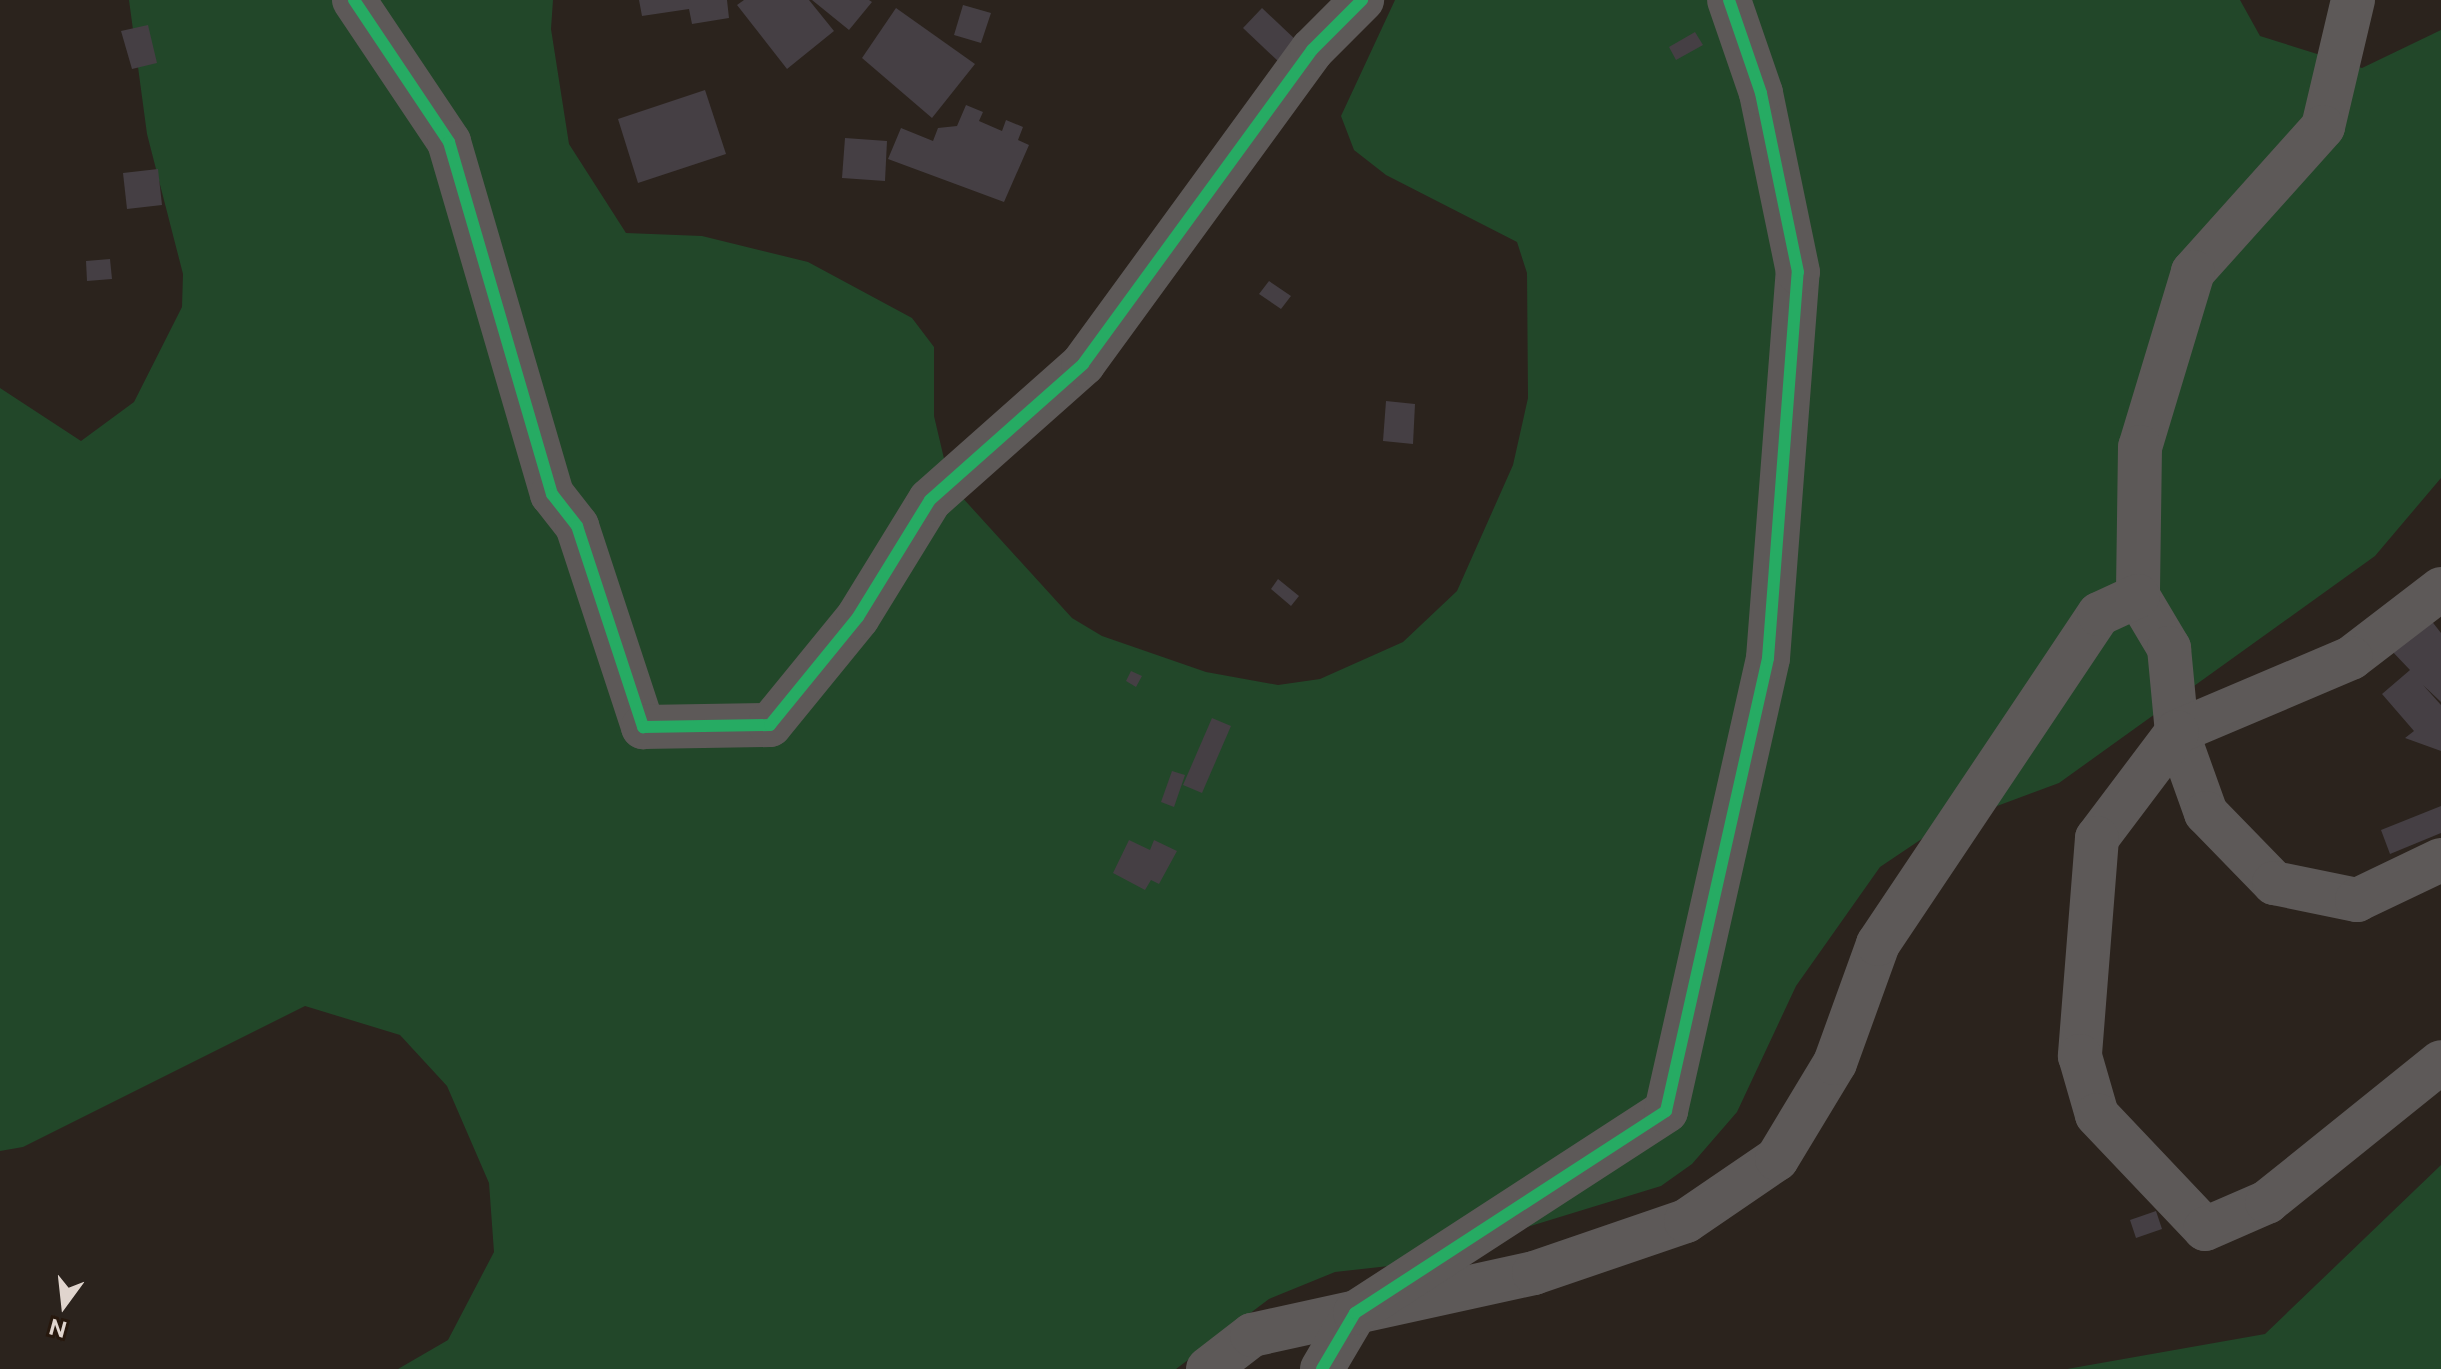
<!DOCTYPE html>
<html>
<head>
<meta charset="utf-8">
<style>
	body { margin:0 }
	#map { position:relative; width:2441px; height:1369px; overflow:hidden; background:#2b231d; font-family:"Public Sans",sans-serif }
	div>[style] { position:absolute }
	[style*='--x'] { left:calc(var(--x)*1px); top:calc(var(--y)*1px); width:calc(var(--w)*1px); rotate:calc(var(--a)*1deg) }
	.green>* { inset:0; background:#224729 }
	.building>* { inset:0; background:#453f44 }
	.minor>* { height:44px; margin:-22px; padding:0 22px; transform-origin:22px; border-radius:22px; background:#5d5958 }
	.cycleway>* { height:12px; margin:-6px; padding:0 6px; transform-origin:6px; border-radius:6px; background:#26ab63 }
	span { translate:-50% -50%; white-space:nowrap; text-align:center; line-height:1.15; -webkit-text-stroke:7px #27180d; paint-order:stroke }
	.north { position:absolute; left:24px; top:1265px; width:80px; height:80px; -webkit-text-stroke:6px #27180d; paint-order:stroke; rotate:195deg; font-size:22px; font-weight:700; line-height:32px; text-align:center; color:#e0d5ce }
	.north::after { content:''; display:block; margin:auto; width:28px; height:36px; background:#e0d5ce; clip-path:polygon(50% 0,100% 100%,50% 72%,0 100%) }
</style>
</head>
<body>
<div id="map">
	<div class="green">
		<div style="clip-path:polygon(129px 0,553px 0,551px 29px,569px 144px,626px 233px,702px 236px,808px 262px,912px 318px,934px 347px,934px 416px,950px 484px,1072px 618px,1102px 636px,1206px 672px,1278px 685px,1320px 679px,1403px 642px,1457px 591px,1513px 465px,1528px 398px,1527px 273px,1517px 242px,1386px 175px,1354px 150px,1341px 116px,1395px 0,2240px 0,2260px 36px,2362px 68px,2441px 30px,2441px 478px,2375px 556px,2059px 783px,1938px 828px,1880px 867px,1796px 986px,1737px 1112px,1692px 1164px,1661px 1186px,1407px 1264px,1335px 1272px,1269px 1299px,1176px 1369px,398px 1369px,448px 1340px,494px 1252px,489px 1183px,447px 1086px,400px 1035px,305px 1006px,23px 1147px,0 1151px,0 388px,81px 441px,134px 402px,182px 307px,183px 274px,147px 134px)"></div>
		<div style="clip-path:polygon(2441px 1165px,2441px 1369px,2067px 1369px,2265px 1334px)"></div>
	</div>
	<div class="building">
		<div style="clip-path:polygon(639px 0,727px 0,729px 18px,692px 24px,689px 9px,642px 16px)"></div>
		<div style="clip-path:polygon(744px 0,809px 0,834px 31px,787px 69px,737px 5px)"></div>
		<div style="clip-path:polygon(812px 0,869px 0,872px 2px,849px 30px)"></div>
		<div style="clip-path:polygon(963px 5px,991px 13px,981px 43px,954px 35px)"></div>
		<div style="clip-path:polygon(896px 8px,975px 64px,932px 118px,862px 58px)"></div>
		<div style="clip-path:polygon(1262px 8px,1298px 42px,1279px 62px,1243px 28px)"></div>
		<div style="clip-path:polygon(148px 25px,157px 63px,132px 69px,121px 31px)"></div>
		<div style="clip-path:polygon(1695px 32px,1703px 45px,1676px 60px,1669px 47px)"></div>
		<div style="clip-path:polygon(705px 90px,726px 154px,638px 183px,618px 119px)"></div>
		<div style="clip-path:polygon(966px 105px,983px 112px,979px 121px,1002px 131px,1006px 120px,1023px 127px,1018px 140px,1029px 145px,1004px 202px,888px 159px,901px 128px,933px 141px,938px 128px,957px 126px)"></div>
		<div style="clip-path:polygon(845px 138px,887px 141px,885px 181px,842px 178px)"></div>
		<div style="clip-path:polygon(158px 169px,162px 205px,127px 209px,123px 173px)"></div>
		<div style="clip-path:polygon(110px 259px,112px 279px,87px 281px,86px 261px)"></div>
		<div style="clip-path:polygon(1269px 281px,1291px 296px,1281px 309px,1259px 294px)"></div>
		<div style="clip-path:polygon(1386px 401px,1415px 404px,1413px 444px,1383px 441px)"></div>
		<div style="clip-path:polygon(1278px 579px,1299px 596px,1291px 606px,1271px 589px)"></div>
		<div style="clip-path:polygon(2427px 615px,2441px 633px,2441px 702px,2423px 685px,2441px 705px,2441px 751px,2405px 738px,2414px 731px,2382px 694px,2410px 670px,2389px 648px)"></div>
		<div style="clip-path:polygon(1131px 671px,1142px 676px,1136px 687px,1126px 681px)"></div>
		<div style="clip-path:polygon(1212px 718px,1231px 726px,1202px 793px,1183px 785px)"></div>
		<div style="clip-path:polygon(1172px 771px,1185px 775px,1174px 807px,1161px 802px)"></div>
		<div style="clip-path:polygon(2441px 806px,2441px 833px,2390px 854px,2381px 830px)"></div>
		<div style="clip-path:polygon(1129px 840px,1150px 850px,1154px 840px,1177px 851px,1159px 884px,1151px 880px,1145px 890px,1113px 873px)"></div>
		<div style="clip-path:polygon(2156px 1211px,2162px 1229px,2136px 1238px,2130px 1220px)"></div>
	</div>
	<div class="minor">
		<div style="--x:354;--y:0;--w:171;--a:56.2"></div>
		<div style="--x:449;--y:142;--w:367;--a:73.7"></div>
		<div style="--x:552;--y:494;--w:41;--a:52"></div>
		<div style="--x:577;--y:526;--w:212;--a:71.8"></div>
		<div style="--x:643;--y:727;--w:127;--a:-0.9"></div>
		<div style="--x:770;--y:725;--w:139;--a:-50.8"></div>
		<div style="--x:858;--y:617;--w:137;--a:-58.4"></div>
		<div style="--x:930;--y:500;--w:205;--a:-41.6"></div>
		<div style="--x:1083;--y:364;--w:389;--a:-53.9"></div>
		<div style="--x:1312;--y:50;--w:71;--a:-45"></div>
		<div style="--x:2353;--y:0;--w:130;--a:103.3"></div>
		<div style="--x:2323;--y:127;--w:195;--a:131.9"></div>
		<div style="--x:2193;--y:272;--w:183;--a:106.8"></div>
		<div style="--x:2140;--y:447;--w:149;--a:90.8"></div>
		<div style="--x:2138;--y:596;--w:61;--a:59.2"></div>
		<div style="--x:2169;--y:648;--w:84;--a:84.6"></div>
		<div style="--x:2177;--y:732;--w:86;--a:70.3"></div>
		<div style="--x:2206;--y:813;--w:98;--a:45.8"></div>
		<div style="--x:2274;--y:883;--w:85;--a:11.6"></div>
		<div style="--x:2357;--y:900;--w:93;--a:-25.5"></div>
		<div style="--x:2441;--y:589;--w:113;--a:142.5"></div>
		<div style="--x:2351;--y:658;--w:189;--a:157"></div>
		<div style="--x:2177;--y:732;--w:133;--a:127"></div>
		<div style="--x:2097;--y:838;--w:219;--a:94.5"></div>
		<div style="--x:2080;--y:1056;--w:61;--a:73.9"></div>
		<div style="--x:2097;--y:1115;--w:157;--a:46.5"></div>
		<div style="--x:2205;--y:1229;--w:68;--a:-23.5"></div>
		<div style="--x:2267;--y:1202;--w:223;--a:-38.8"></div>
		<div style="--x:1208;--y:1369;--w:56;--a:-37.7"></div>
		<div style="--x:1252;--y:1335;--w:289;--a:-12.4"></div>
		<div style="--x:1534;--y:1273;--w:161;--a:-18.9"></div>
		<div style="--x:1686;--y:1221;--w:110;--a:-34.3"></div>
		<div style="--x:1777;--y:1159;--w:112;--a:-58.9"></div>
		<div style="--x:1835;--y:1063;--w:127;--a:-70.1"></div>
		<div style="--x:1878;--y:944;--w:397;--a:-56.2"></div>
		<div style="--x:2099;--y:614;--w:43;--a:-24.8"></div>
		<div style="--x:1322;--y:1369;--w:65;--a:-59.5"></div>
		<div style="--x:1355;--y:1313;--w:371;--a:-33"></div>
		<div style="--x:1666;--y:1111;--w:464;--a:-77.3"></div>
		<div style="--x:1768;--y:658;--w:387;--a:-85.6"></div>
		<div style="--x:1798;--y:272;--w:183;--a:-101.7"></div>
		<div style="--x:1761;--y:93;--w:98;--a:-109"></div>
	</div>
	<div class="cycleway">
		<div style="--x:354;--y:0;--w:171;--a:56.2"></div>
		<div style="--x:449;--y:142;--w:367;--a:73.7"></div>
		<div style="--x:552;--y:494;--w:41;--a:52"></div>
		<div style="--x:577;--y:526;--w:212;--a:71.8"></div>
		<div style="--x:643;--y:727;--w:127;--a:-0.9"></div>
		<div style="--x:770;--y:725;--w:139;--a:-50.8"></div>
		<div style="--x:858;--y:617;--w:137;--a:-58.4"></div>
		<div style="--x:930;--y:500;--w:205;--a:-41.6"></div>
		<div style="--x:1083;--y:364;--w:389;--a:-53.9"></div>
		<div style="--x:1312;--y:50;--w:71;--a:-45"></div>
		<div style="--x:1322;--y:1369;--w:65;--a:-59.5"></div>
		<div style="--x:1355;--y:1313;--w:371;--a:-33"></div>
		<div style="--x:1666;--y:1111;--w:464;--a:-77.3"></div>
		<div style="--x:1768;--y:658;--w:387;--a:-85.6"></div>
		<div style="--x:1798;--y:272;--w:183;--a:-101.7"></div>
		<div style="--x:1761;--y:93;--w:98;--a:-109"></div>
	</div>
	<div class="north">N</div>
</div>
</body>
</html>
